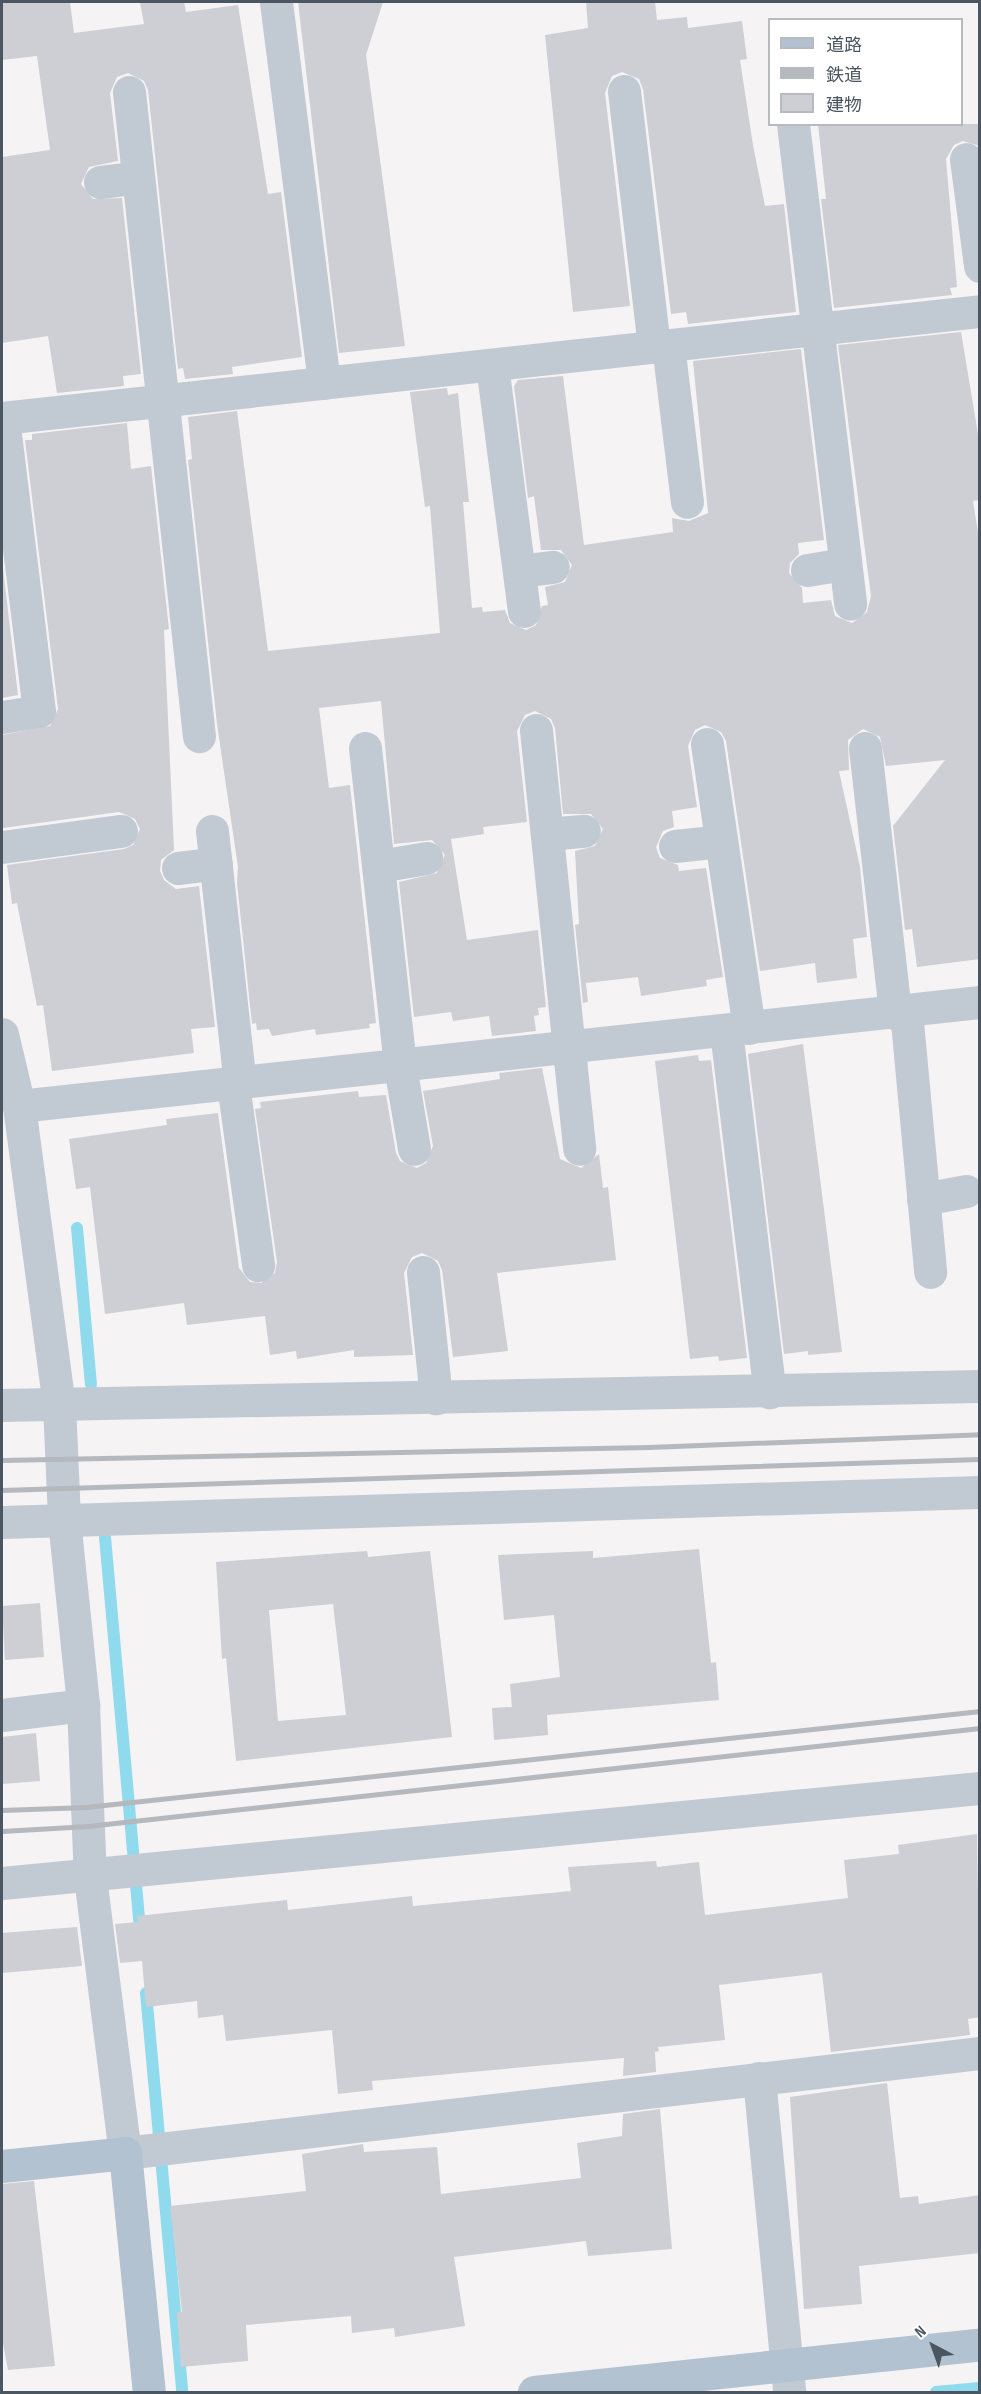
<!DOCTYPE html>
<html>
<head>
<meta charset="utf-8">
<style>
	body { margin:0 }
	#map { position:relative; width:981px; height:2394px; overflow:hidden; background:#f5f3f3; font-family:"Sofia Sans Condensed","Noto Sans JP",sans-serif }
	div>[style] { position:absolute }
	[style*='--x'] { left:calc(var(--x)*1px); top:calc(var(--y)*1px); width:calc(var(--w)*1px); rotate:calc(var(--a)*1deg) }
	.stream>* { height:12px; margin:-6px; padding:0 6px; transform-origin:6px; border-radius:6px; background:#90daee }
	.building>* { inset:0; background:#cdcfd5 }
	.minor>* { height:33px; margin:-16.5px; padding:0 16.5px; transform-origin:16.5px; border-radius:16.5px; background:#c1cad2 }
	.major>* { height:33px; margin:-16.5px; padding:0 16.5px; transform-origin:16.5px; border-radius:16.5px; background:#b3c2d1 }
	.rail>* { height:4.5px; margin:-2.25px; padding:0 2.25px; transform-origin:2.25px; border-radius:2.25px; background:#b5b8bd }
	span { translate:-50% -50%; white-space:nowrap; text-align:center; line-height:1.15; -webkit-text-stroke:4.5px #fff; paint-order:stroke }
	.frame { position:absolute; inset:0; border:3px solid #4a5661; pointer-events:none }
	.legend { position:absolute; left:768px; top:18px; width:195px; height:108px; box-sizing:border-box; background:#fff; border:2px solid #b7bbc0; margin:0; padding:8px 10px; list-style:none; font-size:18px; color:#4a5661 }
	.legend li { display:flex; align-items:center; gap:12px; height:30px }
	.legend b { width:30px; border:2px solid #b7bbc0 }
	.north { position:absolute; left:903px; top:2316px; width:60px; height:60px; -webkit-text-stroke:4px #fff; paint-order:stroke; rotate:319deg; font-size:16px; font-weight:700; line-height:24px; text-align:center; color:#4a5661 }
	.north::after { content:''; display:block; margin:auto; width:21px; height:27px; background:#4a5661; clip-path:polygon(50% 0,100% 100%,50% 72%,0 100%) }
</style>
</head>
<body>
<div id="map">
	<div class="stream">
		<div style="--x:77;--y:1228;--w:157;--a:84.9"></div>
		<div style="--x:105;--y:1537;--w:396;--a:84.9"></div>
		<div style="--x:146;--y:1993;--w:401;--a:84.8"></div>
		<div style="--x:936;--y:2392;--w:44;--a:-5.2"></div>
	</div>
	<div class="building">
		<div style="clip-path:polygon(2px 2px,70px 2px,74px 33px,144px 24px,140px 2px,184px 2px,186px 12px,238px 5px,268px 194px,281px 192px,302px 357px,232px 367px,233px 374px,185px 379px,183px 368px,178px 369px,148px 90px,144px 81px,128px 73px,117px 77px,110px 93px,118px 161px,89px 167px,81px 184px,93px 199px,122px 198px,141px 374px,123px 376px,124px 386px,57px 393px,48px 336px,2px 343px,2px 157px,50px 150px,37px 56px,2px 60px)"></div>
		<div style="clip-path:polygon(298px 2px,383px 2px,366px 55px,405px 346px,339px 353px)"></div>
		<div style="clip-path:polygon(586px 2px,655px 2px,657px 20px,687px 17px,688px 28px,742px 21px,747px 59px,740px 60px,753px 145px,765px 206px,784px 204px,796px 312px,688px 324px,686px 312px,671px 314px,643px 89px,639px 79px,622px 72px,612px 76px,605px 93px,630px 306px,573px 312px,545px 35px,588px 28px)"></div>
		<div style="clip-path:polygon(818px 124px,980px 124px,980px 146px,963px 141px,954px 145px,946px 159px,957px 287px,950px 288px,952px 295px,834px 308px,821px 199px,826px 199px)"></div>
		<div style="clip-path:polygon(961px 332px,980px 446px,980px 500px,973px 501px,980px 545px,980px 959px,917px 967px,912px 929px,905px 930px,893px 826px,945px 760px,886px 766px,880px 737px,863px 729px,848px 740px,849px 770px,839px 771px,860px 867px,867px 937px,853px 939px,857px 978px,817px 983px,815px 963px,760px 971px,726px 741px,721px 732px,705px 725px,695px 730px,688px 746px,697px 807px,672px 811px,674px 827px,663px 831px,656px 847px,660px 858px,678px 865px,679px 871px,706px 868px,723px 977px,706px 980px,707px 986px,641px 996px,638px 977px,586px 983px,588px 1002px,583px 1003px,575px 925px,579px 924px,575px 851px,595px 846px,603px 829px,591px 814px,563px 814px,555px 728px,551px 719px,535px 711px,525px 715px,517px 731px,527px 822px,483px 827px,484px 834px,451px 839px,467px 940px,538px 930px,546px 1007px,538px 1008px,539px 1015px,534px 1016px,536px 1031px,492px 1036px,489px 1016px,453px 1021px,451px 1012px,414px 1017px,399px 882px,437px 873px,445px 855px,432px 840px,394px 844px,381px 701px,319px 708px,329px 788px,350px 785px,376px 1023px,369px 1024px,370px 1028px,316px 1035px,315px 1029px,272px 1036px,269px 1029px,257px 1030px,256px 1023px,252px 1024px,237px 883px,238px 867px,217px 724px,188px 460px,192px 459px,188px 417px,237px 411px,268px 651px,440px 633px,430px 506px,425px 507px,410px 392px,447px 388px,448px 395px,458px 393px,469px 502px,463px 502px,472px 608px,482px 607px,483px 612px,505px 610px,510px 623px,526px 630px,536px 625px,542px 606px,548px 605px,545px 587px,565px 582px,572px 565px,561px 550px,541px 550px,534px 496px,528px 498px,514px 386px,518px 380px,563px 376px,584px 545px,673px 532px,672px 518px,689px 521px,708px 513px,693px 361px,801px 349px,824px 540px,798px 543px,799px 554px,790px 563px,789px 573px,802px 588px,803px 603px,831px 600px,835px 616px,852px 623px,867px 612px,871px 596px,838px 345px)"></div>
		<div style="clip-path:polygon(127px 423px,131px 469px,151px 466px,169px 629px,164px 630px,174px 850px,161px 860px,160px 871px,164px 880px,176px 889px,199px 886px,215px 1027px,191px 1029px,194px 1053px,52px 1071px,43px 1005px,37px 1006px,17px 903px,12px 904px,7px 865px,124px 849px,133px 845px,140px 829px,135px 819px,119px 812px,3px 828px,2px 735px,50px 726px,58px 709px,25px 440px,32px 440px,32px 434px)"></div>
		<div style="clip-path:polygon(2px 560px,18px 695px,2px 698px)"></div>
		<div style="clip-path:polygon(803px 1044px,842px 1352px,808px 1355px,808px 1351px,784px 1354px,748px 1054px)"></div>
		<div style="clip-path:polygon(698px 1055px,699px 1061px,711px 1060px,747px 1358px,719px 1361px,718px 1356px,690px 1359px,655px 1061px)"></div>
		<div style="clip-path:polygon(542px 1068px,560px 1159px,581px 1168px,599px 1154px,603px 1188px,608px 1187px,616px 1260px,497px 1273px,508px 1351px,453px 1357px,442px 1270px,438px 1261px,422px 1253px,412px 1257px,404px 1273px,413px 1355px,354px 1357px,354px 1350px,297px 1359px,296px 1351px,270px 1355px,265px 1316px,187px 1325px,184px 1303px,105px 1314px,90px 1187px,76px 1189px,69px 1139px,167px 1125px,166px 1119px,218px 1113px,239px 1268px,250px 1282px,261px 1283px,275px 1273px,277px 1262px,255px 1109px,261px 1108px,260px 1102px,358px 1091px,359px 1097px,386px 1095px,396px 1153px,400px 1161px,417px 1168px,426px 1163px,433px 1146px,423px 1091px,500px 1079px,499px 1073px)"></div>
		<div style="clip-path:polygon(699px 1549px,711px 1663px,716px 1662px,719px 1700px,547px 1715px,548px 1735px,494px 1740px,492px 1708px,512px 1707px,510px 1684px,560px 1677px,554px 1615px,504px 1620px,498px 1555px,593px 1551px,593px 1558px)"></div>
		<div style="clip-path:polygon(evenodd,367px 1551px,368px 1557px,430px 1551px,452px 1737px,236px 1761px,226px 1658px,222px 1659px,216px 1562px,367px 1551px,333px 1604px,346px 1715px,278px 1721px,269px 1610px,333px 1604px)"></div>
		<div style="clip-path:polygon(40px 1603px,44px 1657px,5px 1660px,2px 1606px)"></div>
		<div style="clip-path:polygon(36px 1733px,40px 1781px,2px 1784px,2px 1737px)"></div>
		<div style="clip-path:polygon(977px 1834px,980px 2017px,968px 2019px,970px 2035px,831px 2052px,822px 1973px,719px 1985px,725px 2040px,658px 2047px,659px 2051px,655px 2052px,656px 2072px,623px 2076px,624px 2058px,372px 2081px,373px 2090px,338px 2094px,332px 2030px,226px 2041px,223px 2015px,198px 2018px,197px 2001px,146px 2007px,142px 1961px,120px 1963px,115px 1924px,138px 1922px,137px 1916px,287px 1900px,288px 1910px,412px 1896px,413px 1906px,571px 1891px,568px 1867px,656px 1861px,657px 1867px,699px 1862px,705px 1915px,848px 1898px,844px 1860px,899px 1854px,898px 1845px)"></div>
		<div style="clip-path:polygon(77px 1927px,82px 1966px,2px 1973px,2px 1933px)"></div>
		<div style="clip-path:polygon(887px 2083px,900px 2198px,918px 2196px,919px 2204px,980px 2195px,980px 2253px,859px 2266px,862px 2304px,804px 2309px,790px 2097px)"></div>
		<div style="clip-path:polygon(660px 2109px,672px 2249px,588px 2256px,586px 2241px,454px 2257px,465px 2326px,395px 2337px,394px 2328px,352px 2333px,351px 2316px,246px 2325px,248px 2361px,181px 2367px,177px 2312px,182px 2312px,170px 2206px,306px 2191px,302px 2154px,363px 2144px,364px 2152px,437px 2147px,441px 2194px,581px 2178px,577px 2143px,622px 2136px,623px 2114px)"></div>
		<div style="clip-path:polygon(34px 2181px,55px 2366px,8px 2370px,2px 2338px,2px 2184px)"></div>
	</div>
	<div class="minor">
		<div style="--x:276;--y:2;--w:384;--a:82.8"></div>
		<div style="--x:624;--y:91;--w:258;--a:83.3"></div>
		<div style="--x:129;--y:92;--w:648;--a:83.8"></div>
		<div style="--x:793;--y:124;--w:483;--a:83.2"></div>
		<div style="--x:966;--y:159;--w:108;--a:82.5"></div>
		<div style="--x:100;--y:182;--w:38;--a:-7"></div>
		<div style="--x:668;--y:345;--w:158;--a:83.1"></div>
		<div style="--x:492;--y:365;--w:248;--a:82.6"></div>
		<div style="--x:2;--y:418;--w:984;--a:-6.24"></div>
		<div style="--x:807;--y:570;--w:38;--a:-9"></div>
		<div style="--x:519;--y:571;--w:34;--a:-7"></div>
		<div style="--x:2;--y:717;--w:37;--a:-9"></div>
		<div style="--x:39;--y:711;--w:295;--a:-97"></div>
		<div style="--x:536;--y:730;--w:421;--a:84.1"></div>
		<div style="--x:707;--y:744;--w:287;--a:81.6"></div>
		<div style="--x:365;--y:748;--w:320;--a:83.7"></div>
		<div style="--x:400;--y:1066;--w:84;--a:80.4"></div>
		<div style="--x:865;--y:748;--w:267;--a:83.5"></div>
		<div style="--x:212;--y:831;--w:254;--a:83.7"></div>
		<div style="--x:547;--y:834;--w:37;--a:-5"></div>
		<div style="--x:675;--y:846;--w:46;--a:-6.2"></div>
		<div style="--x:2;--y:847;--w:120;--a:-7.7"></div>
		<div style="--x:379;--y:866;--w:48;--a:-9.7"></div>
		<div style="--x:178;--y:868;--w:38;--a:-7"></div>
		<div style="--x:906;--y:1011;--w:262;--a:84.7"></div>
		<div style="--x:726;--y:1031;--w:364;--a:83.1"></div>
		<div style="--x:2;--y:1034;--w:74;--a:76.7"></div>
		<div style="--x:19;--y:1106;--w:301;--a:82.4"></div>
		<div style="--x:59;--y:1404;--w:116;--a:87.5"></div>
		<div style="--x:64;--y:1520;--w:186;--a:84.1"></div>
		<div style="--x:83;--y:1705;--w:172;--a:87.7"></div>
		<div style="--x:90;--y:1877;--w:278;--a:82.8"></div>
		<div style="--x:125;--y:2153;--w:861;--a:-6.67"></div>
		<div style="--x:233;--y:1084;--w:183;--a:82.1"></div>
		<div style="--x:19;--y:1106;--w:967;--a:-6.18"></div>
		<div style="--x:923;--y:1199;--w:44;--a:-10.5"></div>
		<div style="--x:423;--y:1272;--w:127;--a:84.1"></div>
		<div style="--x:2;--y:1405;--w:978;--a:-1.11"></div>
		<div style="--x:2;--y:1522;--w:978;--a:-1.76"></div>
		<div style="--x:2;--y:1715;--w:82;--a:-7"></div>
		<div style="--x:2;--y:1883;--w:983;--a:-5.55"></div>
		<div style="--x:759;--y:2078;--w:315;--a:84.5"></div>
	</div>
	<div class="major">
		<div style="--x:2;--y:2166;--w:124;--a:-6"></div>
		<div style="--x:125;--y:2153;--w:240;--a:84.3"></div>
		<div style="--x:534;--y:2392;--w:449;--a:-6.1"></div>
	</div>
	<div class="rail">
		<div style="--x:2;--y:1460;--w:647;--a:-1.15"></div>
		<div style="--x:649;--y:1447;--w:331;--a:-2.2"></div>
		<div style="--x:2;--y:1490;--w:978;--a:-1.82"></div>
		<div style="--x:2;--y:1810;--w:84;--a:-2"></div>
		<div style="--x:86;--y:1807;--w:899;--a:-6.13"></div>
		<div style="--x:2;--y:1831;--w:86;--a:-3.3"></div>
		<div style="--x:88;--y:1826;--w:897;--a:-6.27"></div>
	</div>
	<div class="frame"></div>
	<ul class="legend">
	<li><b style="height:8px;background:#b3c2d1"></b>道路</li>
	<li><b style="height:8px;background:#b5b8bd"></b>鉄道</li>
	<li><b style="height:16px;background:#cdcfd5"></b>建物</li>
	</ul>
	<div class="north">N</div>
</div>
</body>
</html>
